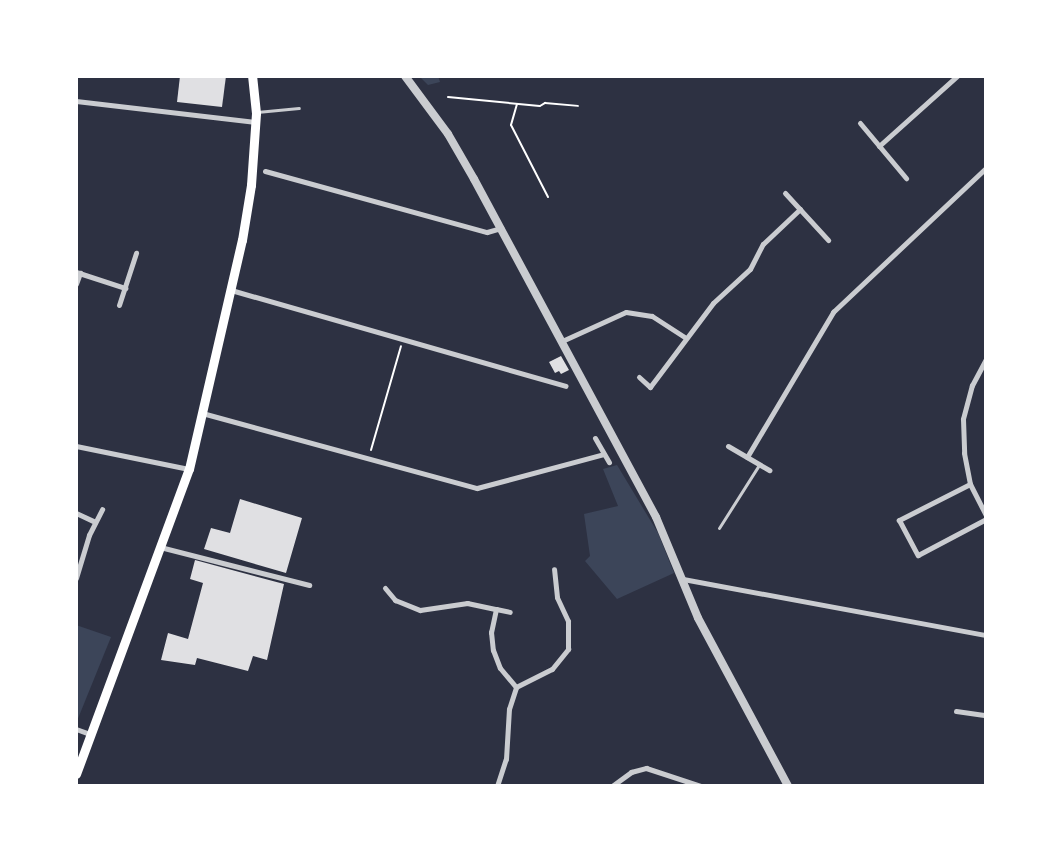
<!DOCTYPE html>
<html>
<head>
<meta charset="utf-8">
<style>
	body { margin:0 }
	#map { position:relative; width:1062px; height:862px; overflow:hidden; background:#2d3142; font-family:"Nunito Sans",sans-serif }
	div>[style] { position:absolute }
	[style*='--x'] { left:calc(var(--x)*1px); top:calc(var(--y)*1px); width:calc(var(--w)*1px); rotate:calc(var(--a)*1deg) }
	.green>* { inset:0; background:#3c4559 }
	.building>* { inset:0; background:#e0e0e3 }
	.path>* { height:2px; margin:-1px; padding:0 1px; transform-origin:1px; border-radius:1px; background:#fff }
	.service>* { height:3px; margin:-1.5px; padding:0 1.5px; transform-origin:1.5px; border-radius:1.5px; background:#caccd0 }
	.minor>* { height:5px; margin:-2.5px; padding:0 2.5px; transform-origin:2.5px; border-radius:2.5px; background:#caccd0 }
	.tertiary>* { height:8px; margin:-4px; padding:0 4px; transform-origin:4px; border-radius:4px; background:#caccd0 }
	.secondary>* { height:9px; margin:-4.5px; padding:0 4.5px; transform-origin:4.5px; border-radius:4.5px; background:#fff }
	span { translate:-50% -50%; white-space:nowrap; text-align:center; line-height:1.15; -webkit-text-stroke:4.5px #fff; paint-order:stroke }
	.frame { position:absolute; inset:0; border:78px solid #fff; pointer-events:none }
</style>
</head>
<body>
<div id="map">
	<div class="green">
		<div style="clip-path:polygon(419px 76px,438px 76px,440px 82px,428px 85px)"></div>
		<div style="clip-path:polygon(617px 465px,658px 533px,674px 573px,617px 599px,585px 561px,590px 556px,584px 514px,618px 506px,603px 469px)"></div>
		<div style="clip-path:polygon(76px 625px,111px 637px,77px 721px,76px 721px)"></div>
	</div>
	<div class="building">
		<div style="clip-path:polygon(180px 76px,226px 76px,222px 107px,177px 102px)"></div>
		<div style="clip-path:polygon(561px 356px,569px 370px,561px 374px,559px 371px,555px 373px,549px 362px)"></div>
		<div style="clip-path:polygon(240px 499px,302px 518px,286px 573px,204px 549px,211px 528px,230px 533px)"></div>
		<div style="clip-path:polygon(195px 560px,284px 584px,267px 660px,253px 656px,248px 671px,197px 658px,195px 665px,161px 660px,168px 633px,188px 639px,203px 583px,190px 579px)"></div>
	</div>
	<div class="path">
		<div style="--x:448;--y:97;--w:92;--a:5.6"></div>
		<div style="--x:540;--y:106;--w:6;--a:-31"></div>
		<div style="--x:545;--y:103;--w:33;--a:5"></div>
		<div style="--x:517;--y:104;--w:22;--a:106"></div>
		<div style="--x:511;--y:125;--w:81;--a:62.8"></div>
		<div style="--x:371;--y:450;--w:108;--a:-73.9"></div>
	</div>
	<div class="service">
		<div style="--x:257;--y:112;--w:42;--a:-5.4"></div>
		<div style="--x:719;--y:528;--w:75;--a:-57.6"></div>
	</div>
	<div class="minor">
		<div style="--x:76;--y:101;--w:181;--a:6.7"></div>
		<div style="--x:860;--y:123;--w:72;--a:50.1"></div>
		<div style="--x:879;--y:146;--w:105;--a:-41.9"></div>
		<div style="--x:265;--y:171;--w:230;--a:15.4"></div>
		<div style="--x:487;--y:232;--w:15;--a:-16"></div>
		<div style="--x:785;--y:193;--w:64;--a:47.5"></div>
		<div style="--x:76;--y:272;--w:52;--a:18.1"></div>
		<div style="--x:76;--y:284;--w:12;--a:-70"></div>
		<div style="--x:231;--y:290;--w:348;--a:16"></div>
		<div style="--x:119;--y:305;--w:55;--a:-71.9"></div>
		<div style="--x:562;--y:341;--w:70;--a:-24.4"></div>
		<div style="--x:626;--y:312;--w:26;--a:9"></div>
		<div style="--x:652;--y:316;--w:40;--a:32.9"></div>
		<div style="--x:986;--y:359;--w:30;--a:118"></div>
		<div style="--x:972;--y:385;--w:35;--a:105"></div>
		<div style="--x:963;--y:419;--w:34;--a:88"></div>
		<div style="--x:964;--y:453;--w:32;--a:79"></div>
		<div style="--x:970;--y:484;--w:35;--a:63"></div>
		<div style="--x:639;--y:377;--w:15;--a:42"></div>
		<div style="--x:650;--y:387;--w:105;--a:-53.1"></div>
		<div style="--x:713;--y:303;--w:50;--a:-42.6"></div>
		<div style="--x:750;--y:269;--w:28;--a:-63"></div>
		<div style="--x:763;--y:244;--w:51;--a:-43.4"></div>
		<div style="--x:202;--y:413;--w:285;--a:15.3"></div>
		<div style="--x:477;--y:488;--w:131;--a:-15"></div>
		<div style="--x:595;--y:438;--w:28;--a:60"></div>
		<div style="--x:76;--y:446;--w:115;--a:11.5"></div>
		<div style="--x:728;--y:446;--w:48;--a:30.3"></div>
		<div style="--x:747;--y:457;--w:169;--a:-59.3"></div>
		<div style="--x:833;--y:312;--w:210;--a:-43.3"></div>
		<div style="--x:970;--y:484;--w:80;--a:153.1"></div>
		<div style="--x:899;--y:520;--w:40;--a:62"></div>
		<div style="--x:918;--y:555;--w:77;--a:-27.9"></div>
		<div style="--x:76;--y:513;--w:21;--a:25"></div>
		<div style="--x:160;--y:547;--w:154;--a:14.3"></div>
		<div style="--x:76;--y:578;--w:45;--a:-73.2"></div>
		<div style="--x:89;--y:535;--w:29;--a:-63"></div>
		<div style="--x:683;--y:579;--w:308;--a:10.5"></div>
		<div style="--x:385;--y:588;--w:16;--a:50"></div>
		<div style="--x:395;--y:600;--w:27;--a:22"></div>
		<div style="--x:420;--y:610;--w:48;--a:-8.5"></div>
		<div style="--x:467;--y:603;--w:30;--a:12"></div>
		<div style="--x:496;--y:609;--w:24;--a:102"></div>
		<div style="--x:491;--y:632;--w:18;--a:84"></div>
		<div style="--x:493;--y:650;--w:19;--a:69"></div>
		<div style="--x:500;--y:668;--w:25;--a:50"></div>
		<div style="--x:496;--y:609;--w:14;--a:12"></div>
		<div style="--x:956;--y:711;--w:30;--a:8"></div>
		<div style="--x:76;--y:729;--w:15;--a:20"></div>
		<div style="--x:497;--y:786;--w:28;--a:-72"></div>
		<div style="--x:506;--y:759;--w:50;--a:-86.6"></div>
		<div style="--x:509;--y:709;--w:23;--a:-72"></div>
		<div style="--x:516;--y:687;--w:40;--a:-26.6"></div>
		<div style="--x:552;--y:669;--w:26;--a:-51"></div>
		<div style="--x:568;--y:649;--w:28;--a:-90"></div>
		<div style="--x:568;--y:621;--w:26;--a:-115"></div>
		<div style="--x:557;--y:597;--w:28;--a:-96"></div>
		<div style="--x:612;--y:786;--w:24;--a:-36"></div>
		<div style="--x:631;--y:772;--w:16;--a:-15"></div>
		<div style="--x:646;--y:768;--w:58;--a:18.1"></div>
	</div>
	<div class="tertiary">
		<div style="--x:405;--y:76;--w:72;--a:53.4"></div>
		<div style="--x:448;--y:134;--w:52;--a:60"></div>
		<div style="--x:474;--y:179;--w:384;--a:61.7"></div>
		<div style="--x:656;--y:517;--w:109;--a:67.4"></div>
		<div style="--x:698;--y:618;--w:191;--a:61.8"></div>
	</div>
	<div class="secondary">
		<div style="--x:76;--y:774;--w:325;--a:-69.7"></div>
		<div style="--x:189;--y:469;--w:235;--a:-77"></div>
		<div style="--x:242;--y:240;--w:56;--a:-80.7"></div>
		<div style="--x:251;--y:185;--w:72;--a:-86"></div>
		<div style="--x:256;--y:113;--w:37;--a:-96"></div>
	</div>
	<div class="frame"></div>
</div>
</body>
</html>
